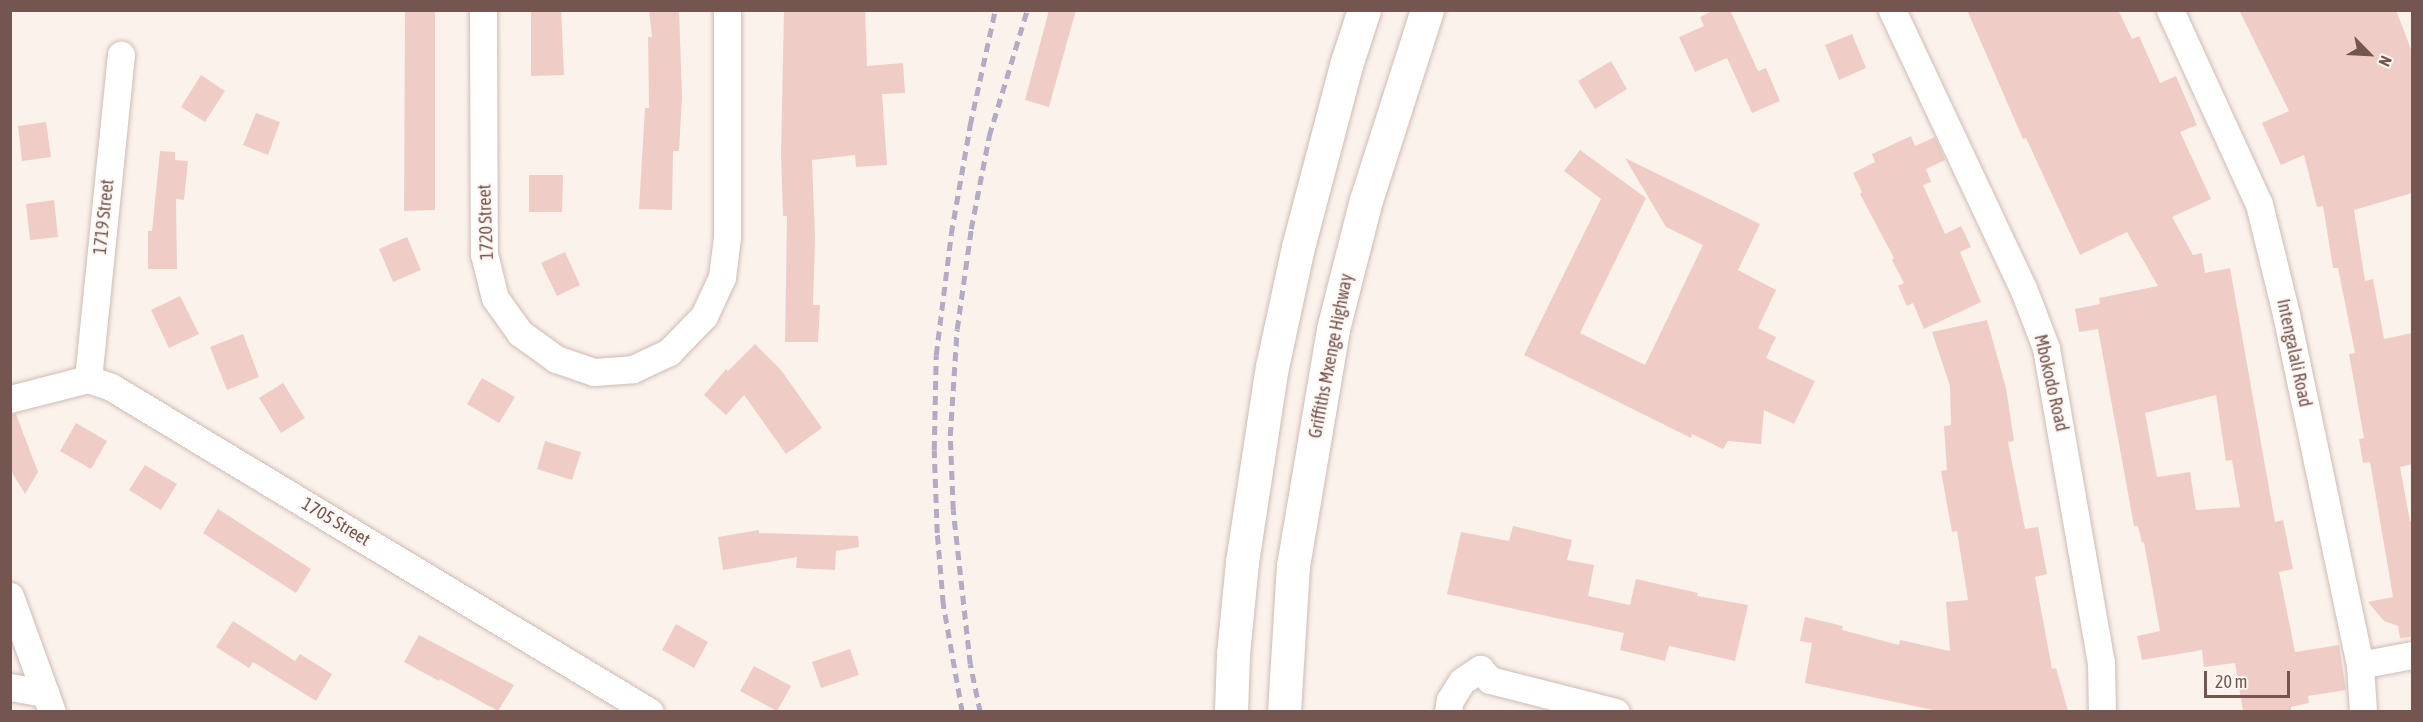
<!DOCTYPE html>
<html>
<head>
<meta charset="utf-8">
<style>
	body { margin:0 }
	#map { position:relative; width:2423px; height:722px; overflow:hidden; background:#fbf2ec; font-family:"Asap Condensed",sans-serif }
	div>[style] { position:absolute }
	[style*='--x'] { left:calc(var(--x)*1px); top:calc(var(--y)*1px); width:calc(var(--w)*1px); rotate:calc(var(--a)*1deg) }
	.building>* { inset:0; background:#efcdc6 }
	.roads { filter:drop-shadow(0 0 2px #cfbbb4) drop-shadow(0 0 2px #cfbbb4) }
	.street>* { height:27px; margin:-13.5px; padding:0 13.5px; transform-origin:13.5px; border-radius:13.5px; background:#fff }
	.secondary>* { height:33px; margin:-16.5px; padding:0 16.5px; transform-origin:16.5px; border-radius:16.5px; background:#fff }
	.rail>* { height:4.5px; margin-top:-2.25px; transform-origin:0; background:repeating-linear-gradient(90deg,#b3aac6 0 9px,transparent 0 15px) }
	span { translate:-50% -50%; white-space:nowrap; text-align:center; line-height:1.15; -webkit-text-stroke:4.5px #fef7f3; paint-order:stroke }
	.street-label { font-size:18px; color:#755550 }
	.frame { position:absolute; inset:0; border:12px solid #755550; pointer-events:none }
	.north { position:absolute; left:2339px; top:24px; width:60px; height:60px; -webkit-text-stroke:4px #fef7f3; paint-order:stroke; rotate:114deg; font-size:16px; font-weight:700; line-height:24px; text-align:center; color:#755550 }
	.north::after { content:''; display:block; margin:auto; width:21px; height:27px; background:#755550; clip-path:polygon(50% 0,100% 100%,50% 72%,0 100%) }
	.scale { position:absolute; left:2204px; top:671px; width:86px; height:27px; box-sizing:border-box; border:3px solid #755550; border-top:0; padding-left:8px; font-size:18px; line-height:21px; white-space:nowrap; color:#755550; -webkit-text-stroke:4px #fef7f3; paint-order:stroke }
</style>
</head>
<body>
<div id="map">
	<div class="building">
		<div style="clip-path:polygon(405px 10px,435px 10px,435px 210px,404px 211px)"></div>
		<div style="clip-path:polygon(531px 10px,561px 10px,564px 75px,531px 76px)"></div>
		<div style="clip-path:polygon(649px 10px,679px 10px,682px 97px,679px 151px,673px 151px,672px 210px,639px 209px,645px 108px,649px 108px,648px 37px,652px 37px)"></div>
		<div style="clip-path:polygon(784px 10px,865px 10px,867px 66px,903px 63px,905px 93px,882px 94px,887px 165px,856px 167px,855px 155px,812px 160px,815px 238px,813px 305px,820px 305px,818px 342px,785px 342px,787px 216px,783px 216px,781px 154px)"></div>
		<div style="clip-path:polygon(1049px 10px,1076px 10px,1049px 107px,1025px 100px)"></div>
		<div style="clip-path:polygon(1714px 10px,1730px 10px,1758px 71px,1766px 68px,1780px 101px,1752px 113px,1727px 58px,1695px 72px,1679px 37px,1704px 26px,1700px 17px)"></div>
		<div style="clip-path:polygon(evenodd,1967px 10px,2118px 10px,2132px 39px,2139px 36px,2160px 83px,2176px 76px,2197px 125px,2180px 132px,2211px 199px,2172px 217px,2193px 255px,2202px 253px,2205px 273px,2230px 268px,2275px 522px,2283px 520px,2293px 569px,2279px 572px,2295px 652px,2339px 645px,2346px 690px,2308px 696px,2309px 703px,2291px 707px,2291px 711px,2243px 711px,2235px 663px,2204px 667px,2202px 650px,2142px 660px,2137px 636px,2160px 631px,2144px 542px,2142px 543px,2138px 526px,2134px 526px,2098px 329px,2079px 332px,2075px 309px,2100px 304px,2099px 298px,2158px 286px,2127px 232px,2080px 255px,2026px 138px,2023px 139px,1967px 10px,2216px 395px,2226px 461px,2232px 460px,2240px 507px,2196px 510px,2190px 472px,2157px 477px,2145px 413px,2216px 395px)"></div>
		<div style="clip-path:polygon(2239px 10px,2396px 10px,2412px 52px,2412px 193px,2354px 210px,2365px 281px,2373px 279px,2384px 339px,2412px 333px,2412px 464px,2400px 467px,2410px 521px,2412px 521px,2412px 637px,2400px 638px,2398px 626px,2384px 621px,2368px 602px,2393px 597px,2370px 462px,2363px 463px,2359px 439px,2364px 438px,2349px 354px,2355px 353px,2338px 268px,2333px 268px,2323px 206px,2317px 207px,2304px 155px,2281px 165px,2262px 123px,2289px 111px)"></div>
		<div style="clip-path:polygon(1852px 34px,1866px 68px,1839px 80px,1825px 45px)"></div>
		<div style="clip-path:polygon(1611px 61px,1627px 89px,1595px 109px,1578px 81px)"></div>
		<div style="clip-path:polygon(201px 75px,225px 91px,205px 122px,181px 107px)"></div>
		<div style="clip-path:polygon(256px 113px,280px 122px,268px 155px,243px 145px)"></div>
		<div style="clip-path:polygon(46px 122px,51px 157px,22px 161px,18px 126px)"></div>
		<div style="clip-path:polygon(1911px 136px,1915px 146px,1935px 137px,1945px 160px,1926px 169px,1931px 182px,1923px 185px,1945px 234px,1961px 226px,1971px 247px,1960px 252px,1981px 302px,1924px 329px,1913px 303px,1907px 306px,1898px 286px,1904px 283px,1892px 260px,1894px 258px,1860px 194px,1862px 192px,1853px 173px,1875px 162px,1872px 154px)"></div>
		<div style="clip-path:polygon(1580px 150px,1646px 198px,1580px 333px,1645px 365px,1703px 245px,1666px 227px,1625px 158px,1760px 224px,1738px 270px,1776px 290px,1758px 328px,1776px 337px,1766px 358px,1815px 381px,1794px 424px,1764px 410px,1761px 444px,1728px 441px,1723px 449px,1692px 434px,1691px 438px,1524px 355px,1601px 199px,1564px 171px)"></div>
		<div style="clip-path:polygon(160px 151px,175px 152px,175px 160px,188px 161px,184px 200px,176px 199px,177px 269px,148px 269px,148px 231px,152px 231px)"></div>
		<div style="clip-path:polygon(529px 175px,563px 175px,562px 212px,529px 212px)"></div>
		<div style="clip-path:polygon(54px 200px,58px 237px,30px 240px,26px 204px)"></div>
		<div style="clip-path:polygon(407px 237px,421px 270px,393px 282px,379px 249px)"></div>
		<div style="clip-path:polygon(565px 252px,580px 285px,557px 296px,541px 263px)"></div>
		<div style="clip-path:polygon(180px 296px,199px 334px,169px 348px,151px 310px)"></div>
		<div style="clip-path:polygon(1987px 320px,2006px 388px,2014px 441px,2008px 442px,2025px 529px,2038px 527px,2047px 574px,2035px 577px,2052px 669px,2056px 668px,2068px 711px,1938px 711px,1805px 683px,1812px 643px,1800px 641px,1805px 617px,1843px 626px,1842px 630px,1899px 645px,1900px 640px,1950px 651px,1946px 602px,1968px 600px,1957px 531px,1952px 532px,1941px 471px,1947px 470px,1944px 426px,1951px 425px,1950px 386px,1932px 332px)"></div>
		<div style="clip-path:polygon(243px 334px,259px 377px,227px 390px,210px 347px)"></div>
		<div style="clip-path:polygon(755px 344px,781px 370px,822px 428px,786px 454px,744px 395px,726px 415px,704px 395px,726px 369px,728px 371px)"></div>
		<div style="clip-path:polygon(482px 378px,515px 397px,499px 423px,467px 404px)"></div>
		<div style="clip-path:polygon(283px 383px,305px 418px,281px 433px,259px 398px)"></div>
		<div style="clip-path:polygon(10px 414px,16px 414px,38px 472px,25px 494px,10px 469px)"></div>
		<div style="clip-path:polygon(76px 423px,107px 441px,91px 469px,60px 451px)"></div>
		<div style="clip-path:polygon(545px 441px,581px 452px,572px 480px,537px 469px)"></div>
		<div style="clip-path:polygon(145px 465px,177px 484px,161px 510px,129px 490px)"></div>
		<div style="clip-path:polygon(218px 509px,311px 569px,296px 593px,203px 533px)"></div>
		<div style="clip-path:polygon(1513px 526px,1572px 540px,1567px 560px,1594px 565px,1588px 596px,1630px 605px,1636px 579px,1698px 593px,1697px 596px,1748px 605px,1735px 661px,1669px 646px,1665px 661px,1620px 650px,1624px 633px,1447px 594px,1461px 532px,1509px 541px)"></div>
		<div style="clip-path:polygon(759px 530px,759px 533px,858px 536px,859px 547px,836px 551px,835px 570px,796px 568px,797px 557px,723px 570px,718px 537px)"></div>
		<div style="clip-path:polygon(233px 621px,295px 661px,300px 654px,332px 674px,316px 701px,253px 662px,249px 668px,216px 647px)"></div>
		<div style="clip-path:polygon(676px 624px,708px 642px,694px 668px,662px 650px)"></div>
		<div style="clip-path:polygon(419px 635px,514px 685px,498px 711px,440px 679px,439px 681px,404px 662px)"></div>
		<div style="clip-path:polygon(850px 649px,859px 675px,821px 688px,812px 662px)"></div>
		<div style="clip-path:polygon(754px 666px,791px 686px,777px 711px,740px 691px)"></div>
	</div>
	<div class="roads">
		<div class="street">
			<div style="--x:483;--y:10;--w:244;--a:89.8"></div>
			<div style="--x:484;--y:254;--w:45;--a:76"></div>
			<div style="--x:495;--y:298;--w:43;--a:54.5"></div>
			<div style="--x:520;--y:333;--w:44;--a:35.8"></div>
			<div style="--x:556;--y:359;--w:40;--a:18.9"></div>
			<div style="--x:594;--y:372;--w:39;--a:-4"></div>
			<div style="--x:633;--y:369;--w:40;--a:-25"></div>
			<div style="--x:669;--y:352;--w:50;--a:-45.8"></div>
			<div style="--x:704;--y:316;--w:43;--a:-65.2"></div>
			<div style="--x:722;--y:277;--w:40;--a:-82.9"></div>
			<div style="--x:727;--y:237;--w:227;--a:-90"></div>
			<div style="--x:1892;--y:10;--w:307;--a:64.8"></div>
			<div style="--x:2023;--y:288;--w:64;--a:69"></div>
			<div style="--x:2046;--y:348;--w:319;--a:80.1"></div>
			<div style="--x:2101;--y:662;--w:50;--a:88.9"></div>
			<div style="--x:2170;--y:10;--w:213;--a:65.4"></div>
			<div style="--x:2259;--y:204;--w:113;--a:76.2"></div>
			<div style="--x:2286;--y:314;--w:359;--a:78.1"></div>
			<div style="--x:2360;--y:665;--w:47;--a:86.3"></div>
			<div style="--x:88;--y:379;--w:326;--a:-84.2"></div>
			<div style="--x:10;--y:399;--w:81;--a:-14.4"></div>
			<div style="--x:88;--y:379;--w:24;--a:19"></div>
			<div style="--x:111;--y:387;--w:629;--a:31.09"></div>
			<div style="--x:10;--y:596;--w:123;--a:70.1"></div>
			<div style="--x:2360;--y:665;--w:53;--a:-10.9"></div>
			<div style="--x:10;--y:687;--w:36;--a:10"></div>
			<div style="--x:1448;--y:712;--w:12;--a:-81"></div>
			<div style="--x:1450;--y:700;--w:22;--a:-58"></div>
			<div style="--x:1462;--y:681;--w:22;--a:-34"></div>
			<div style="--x:1480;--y:669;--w:15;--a:48"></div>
			<div style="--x:1490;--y:680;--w:130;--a:14.3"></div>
		</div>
		<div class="secondary">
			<div style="--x:1231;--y:712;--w:58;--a:-88"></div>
			<div style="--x:1233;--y:654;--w:92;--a:-84.4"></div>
			<div style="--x:1242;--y:562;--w:197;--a:-81.3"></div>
			<div style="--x:1272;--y:367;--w:123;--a:-77.8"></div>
			<div style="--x:1298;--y:247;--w:188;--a:-75.2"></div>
			<div style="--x:1346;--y:65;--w:58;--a:-71.9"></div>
			<div style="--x:1284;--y:712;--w:146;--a:-86.5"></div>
			<div style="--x:1293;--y:566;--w:240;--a:-80.4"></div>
			<div style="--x:1333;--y:329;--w:133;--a:-75.7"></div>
			<div style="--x:1366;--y:200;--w:200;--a:-72.2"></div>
		</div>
	</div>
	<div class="rail">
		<div style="--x:962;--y:712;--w:110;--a:-100"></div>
		<div style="--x:943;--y:604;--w:71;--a:-94.8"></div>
		<div style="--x:937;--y:533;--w:83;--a:-92.1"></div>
		<div style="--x:934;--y:450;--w:95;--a:-88.8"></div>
		<div style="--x:936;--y:355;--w:122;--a:-82.9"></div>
		<div style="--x:951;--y:234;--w:111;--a:-80.1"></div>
		<div style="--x:970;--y:125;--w:118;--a:-77.7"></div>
		<div style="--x:980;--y:712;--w:49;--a:-101.8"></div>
		<div style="--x:970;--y:664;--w:155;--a:-96.3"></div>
		<div style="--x:953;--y:510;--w:74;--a:-92.3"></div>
		<div style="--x:950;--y:436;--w:107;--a:-86.3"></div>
		<div style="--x:957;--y:329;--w:101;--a:-82"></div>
		<div style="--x:971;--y:229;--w:95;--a:-79"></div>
		<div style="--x:989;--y:136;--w:132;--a:-73.2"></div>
	</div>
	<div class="street-label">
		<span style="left:104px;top:217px;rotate:-84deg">1719 Street</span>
		<span style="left:486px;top:222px;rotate:-92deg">1720 Street</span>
		<span style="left:2294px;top:353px;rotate:78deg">Intengalali Road</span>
		<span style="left:1331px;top:356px;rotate:-79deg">Griffiths Mxenge Highway</span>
		<span style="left:2051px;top:383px;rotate:77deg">Mbokodo Road</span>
		<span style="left:336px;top:522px;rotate:31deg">1705 Street</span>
	</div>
	<div class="frame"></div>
	<div class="north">N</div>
	<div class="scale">20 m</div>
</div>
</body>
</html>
